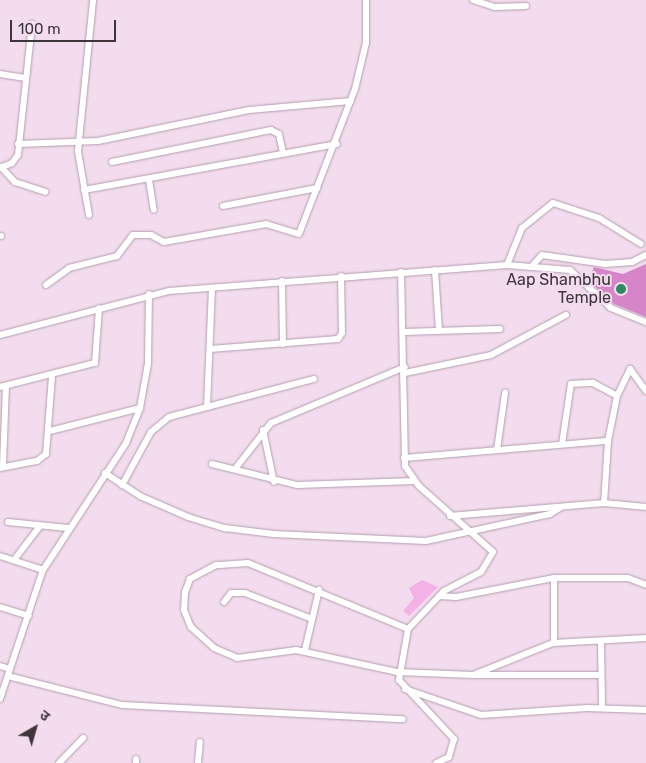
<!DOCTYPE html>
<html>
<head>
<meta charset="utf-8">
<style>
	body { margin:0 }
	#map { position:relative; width:646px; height:763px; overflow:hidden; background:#f2dced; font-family:Rubik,"Noto Sans Devanagari",sans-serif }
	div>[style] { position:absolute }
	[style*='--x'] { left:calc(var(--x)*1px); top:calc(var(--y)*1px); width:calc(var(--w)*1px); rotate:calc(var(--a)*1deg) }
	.green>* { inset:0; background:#f4b1e6 }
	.building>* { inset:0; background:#d686c8 }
	.roads { filter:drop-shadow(0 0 1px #b39faf) drop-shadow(0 0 1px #b39faf) }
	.street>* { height:6px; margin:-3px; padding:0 3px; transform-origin:3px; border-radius:3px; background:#fff }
	.dots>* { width:14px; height:14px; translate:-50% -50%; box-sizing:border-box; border:2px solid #f2dced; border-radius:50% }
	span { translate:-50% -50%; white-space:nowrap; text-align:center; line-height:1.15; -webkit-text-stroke:4px #f2dced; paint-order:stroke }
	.poi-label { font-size:16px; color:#3e353c }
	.right { translate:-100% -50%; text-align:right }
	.north { position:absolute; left:10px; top:703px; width:50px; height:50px; -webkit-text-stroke:4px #f2dced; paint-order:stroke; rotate:38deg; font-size:14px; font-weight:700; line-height:20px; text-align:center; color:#3e353c }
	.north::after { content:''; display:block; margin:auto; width:18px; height:22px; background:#3e353c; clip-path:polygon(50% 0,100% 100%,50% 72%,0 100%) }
	.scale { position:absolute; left:10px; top:20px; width:106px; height:22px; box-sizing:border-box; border:2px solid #3e353c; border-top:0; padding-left:6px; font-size:15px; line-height:18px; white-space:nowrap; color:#3e353c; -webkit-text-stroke:4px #f2dced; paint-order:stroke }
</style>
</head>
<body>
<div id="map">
	<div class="green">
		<div style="clip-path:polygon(422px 580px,438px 587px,409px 616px,403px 611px,414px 598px,409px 588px)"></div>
	</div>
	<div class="building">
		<div style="clip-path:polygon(646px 264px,646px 317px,614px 304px,589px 281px,594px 267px,623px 274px)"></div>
	</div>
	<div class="roads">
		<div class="street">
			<div style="--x:473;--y:0;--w:23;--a:18"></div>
			<div style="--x:495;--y:7;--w:31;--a:-2"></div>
			<div style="--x:0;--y:74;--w:26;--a:9"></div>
			<div style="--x:18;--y:144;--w:80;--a:-2.1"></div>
			<div style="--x:98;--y:141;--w:154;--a:-11.6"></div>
			<div style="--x:249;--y:110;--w:102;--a:-5"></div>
			<div style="--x:112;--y:162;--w:162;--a:-11.4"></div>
			<div style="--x:271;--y:130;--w:9;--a:27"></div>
			<div style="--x:279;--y:134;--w:19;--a:78"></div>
			<div style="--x:1;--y:167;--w:21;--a:47"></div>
			<div style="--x:15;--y:182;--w:32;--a:18"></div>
			<div style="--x:0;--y:168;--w:13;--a:-23"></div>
			<div style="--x:12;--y:163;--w:10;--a:-53"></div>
			<div style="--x:18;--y:155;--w:132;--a:-83.9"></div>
			<div style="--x:149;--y:180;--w:30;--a:81"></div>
			<div style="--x:84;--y:190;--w:257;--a:-10.3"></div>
			<div style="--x:223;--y:206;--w:96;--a:-10.8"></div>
			<div style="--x:89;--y:215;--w:65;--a:-99.8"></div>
			<div style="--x:78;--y:151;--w:152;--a:-84.3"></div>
			<div style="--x:0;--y:236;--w:1;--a:0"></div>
			<div style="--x:507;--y:265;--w:40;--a:-68"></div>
			<div style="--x:522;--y:228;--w:40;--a:-39"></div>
			<div style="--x:553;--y:203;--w:48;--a:18.1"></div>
			<div style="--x:599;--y:218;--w:49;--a:31.8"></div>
			<div style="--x:533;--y:265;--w:13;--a:-48"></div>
			<div style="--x:542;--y:255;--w:64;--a:8.1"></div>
			<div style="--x:605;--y:264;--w:27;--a:-4"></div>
			<div style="--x:632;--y:262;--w:16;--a:-27"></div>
			<div style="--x:435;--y:270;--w:61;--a:86.2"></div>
			<div style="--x:401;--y:272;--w:194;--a:88.8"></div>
			<div style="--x:405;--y:466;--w:24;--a:55"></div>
			<div style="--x:419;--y:486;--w:99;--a:41.7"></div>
			<div style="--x:493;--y:552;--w:23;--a:121"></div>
			<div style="--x:481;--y:572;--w:42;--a:152.8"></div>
			<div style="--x:444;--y:591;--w:52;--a:133.5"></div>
			<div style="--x:408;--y:629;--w:52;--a:100"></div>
			<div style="--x:399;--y:680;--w:81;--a:47"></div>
			<div style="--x:454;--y:739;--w:19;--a:106"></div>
			<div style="--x:449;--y:757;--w:14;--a:155"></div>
			<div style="--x:282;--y:281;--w:63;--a:89.1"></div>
			<div style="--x:46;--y:285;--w:29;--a:-36"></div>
			<div style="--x:69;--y:268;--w:49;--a:-14"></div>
			<div style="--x:117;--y:256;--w:26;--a:-53"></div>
			<div style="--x:133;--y:235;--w:18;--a:0"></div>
			<div style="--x:151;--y:235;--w:15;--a:28"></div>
			<div style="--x:164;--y:242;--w:104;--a:-10"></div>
			<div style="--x:266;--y:224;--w:34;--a:17"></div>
			<div style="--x:299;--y:234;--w:155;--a:-68.9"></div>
			<div style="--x:355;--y:89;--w:47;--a:-76.6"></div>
			<div style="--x:366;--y:43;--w:43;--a:-90"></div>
			<div style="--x:404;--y:332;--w:96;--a:-1.8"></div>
			<div style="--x:0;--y:335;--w:175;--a:-14.6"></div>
			<div style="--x:169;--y:291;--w:339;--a:-4.4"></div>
			<div style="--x:507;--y:265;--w:63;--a:4.5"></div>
			<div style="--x:570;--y:270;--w:56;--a:42.8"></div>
			<div style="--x:611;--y:308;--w:38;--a:22"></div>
			<div style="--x:210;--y:349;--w:128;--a:-4.5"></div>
			<div style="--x:338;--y:339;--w:7;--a:-56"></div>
			<div style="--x:342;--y:333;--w:57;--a:-91"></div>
			<div style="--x:405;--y:373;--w:88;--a:-11.8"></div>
			<div style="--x:491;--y:355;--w:85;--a:-28.1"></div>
			<div style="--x:0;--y:387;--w:98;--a:-14.2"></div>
			<div style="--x:95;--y:363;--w:55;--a:-85.8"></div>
			<div style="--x:207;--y:407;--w:119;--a:-87.6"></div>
			<div style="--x:263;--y:430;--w:53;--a:78.1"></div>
			<div style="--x:50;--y:431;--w:93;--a:-14.3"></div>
			<div style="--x:562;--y:444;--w:61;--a:-81.5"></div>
			<div style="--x:571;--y:384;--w:22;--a:-3"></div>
			<div style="--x:593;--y:383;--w:27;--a:28"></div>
			<div style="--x:497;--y:450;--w:58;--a:-82"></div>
			<div style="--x:404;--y:458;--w:205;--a:-4.8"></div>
			<div style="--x:212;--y:464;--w:88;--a:13.9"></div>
			<div style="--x:297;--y:485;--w:118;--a:-1.9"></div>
			<div style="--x:3;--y:466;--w:80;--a:-87.9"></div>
			<div style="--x:0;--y:468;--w:38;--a:-11"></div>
			<div style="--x:37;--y:461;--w:11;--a:-38"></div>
			<div style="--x:46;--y:454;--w:78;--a:-85.6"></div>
			<div style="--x:235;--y:469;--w:58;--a:-52"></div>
			<div style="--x:271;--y:423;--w:145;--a:-22.7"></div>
			<div style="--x:105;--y:473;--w:42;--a:33.3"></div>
			<div style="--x:140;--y:496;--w:52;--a:23.6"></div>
			<div style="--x:188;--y:517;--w:39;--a:17"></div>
			<div style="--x:225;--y:528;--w:49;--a:7"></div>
			<div style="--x:274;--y:534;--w:152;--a:2.6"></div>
			<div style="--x:426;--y:541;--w:127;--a:-12.3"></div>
			<div style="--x:550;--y:514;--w:13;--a:-32"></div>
			<div style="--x:122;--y:485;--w:60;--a:-61.3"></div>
			<div style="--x:151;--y:432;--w:23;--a:-40"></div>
			<div style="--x:169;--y:417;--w:150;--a:-14.7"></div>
			<div style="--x:604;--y:503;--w:62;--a:-86.3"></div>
			<div style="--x:608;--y:441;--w:46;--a:-78.7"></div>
			<div style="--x:617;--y:396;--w:30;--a:-64"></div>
			<div style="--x:630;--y:369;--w:27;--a:54"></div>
			<div style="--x:450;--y:516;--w:155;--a:-4.8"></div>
			<div style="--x:604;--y:503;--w:42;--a:5.4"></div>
			<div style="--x:8;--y:522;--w:60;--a:5.7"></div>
			<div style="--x:0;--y:556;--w:45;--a:18"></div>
			<div style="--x:14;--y:560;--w:43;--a:-52.6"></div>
			<div style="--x:554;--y:578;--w:65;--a:90"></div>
			<div style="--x:439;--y:596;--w:17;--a:3"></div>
			<div style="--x:456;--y:597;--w:100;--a:-11"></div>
			<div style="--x:554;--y:578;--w:74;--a:0"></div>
			<div style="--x:628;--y:578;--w:19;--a:21"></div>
			<div style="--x:224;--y:602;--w:11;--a:-52"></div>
			<div style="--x:231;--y:593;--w:14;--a:0"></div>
			<div style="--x:245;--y:593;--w:72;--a:21.2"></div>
			<div style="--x:0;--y:607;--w:30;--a:17"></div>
			<div style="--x:408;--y:629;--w:173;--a:-157.6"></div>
			<div style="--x:248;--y:563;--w:32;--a:176"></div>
			<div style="--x:216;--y:565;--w:30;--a:152"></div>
			<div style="--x:190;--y:579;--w:14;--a:111"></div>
			<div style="--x:185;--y:592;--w:18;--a:93"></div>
			<div style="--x:184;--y:610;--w:18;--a:68"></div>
			<div style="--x:191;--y:627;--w:31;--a:42"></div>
			<div style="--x:214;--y:648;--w:25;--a:23"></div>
			<div style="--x:237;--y:658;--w:60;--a:-7.7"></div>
			<div style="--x:296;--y:650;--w:103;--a:12.3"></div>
			<div style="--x:397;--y:672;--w:76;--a:2.3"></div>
			<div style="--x:473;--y:675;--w:86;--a:-21.8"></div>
			<div style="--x:553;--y:643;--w:93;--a:-3.1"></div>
			<div style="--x:601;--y:641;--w:66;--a:89.1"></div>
			<div style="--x:305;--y:650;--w:62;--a:-76.9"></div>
			<div style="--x:0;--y:666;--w:10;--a:17"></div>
			<div style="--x:477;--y:675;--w:124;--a:0"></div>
			<div style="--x:8;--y:676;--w:118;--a:14.3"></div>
			<div style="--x:122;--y:705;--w:281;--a:2.9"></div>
			<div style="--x:405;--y:689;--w:80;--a:18.9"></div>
			<div style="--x:481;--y:715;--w:106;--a:-3.8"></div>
			<div style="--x:587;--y:708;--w:59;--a:1.9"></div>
			<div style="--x:0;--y:699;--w:136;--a:-71.6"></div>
			<div style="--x:43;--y:570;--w:152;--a:-56.8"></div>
			<div style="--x:126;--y:443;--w:38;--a:-68"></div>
			<div style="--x:140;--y:408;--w:46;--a:-79.9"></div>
			<div style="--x:148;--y:363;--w:69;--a:-89.2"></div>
			<div style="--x:136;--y:759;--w:4;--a:90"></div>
			<div style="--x:59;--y:763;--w:35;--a:-46"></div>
			<div style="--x:198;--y:763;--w:21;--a:-85"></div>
		</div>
	</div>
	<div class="dots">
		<div style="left:621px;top:289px;background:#2d8a62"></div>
	</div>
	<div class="poi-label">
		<span class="right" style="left:611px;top:289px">Aap Shambhu<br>Temple</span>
	</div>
	<div class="north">उ</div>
	<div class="scale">100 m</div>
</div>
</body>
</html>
